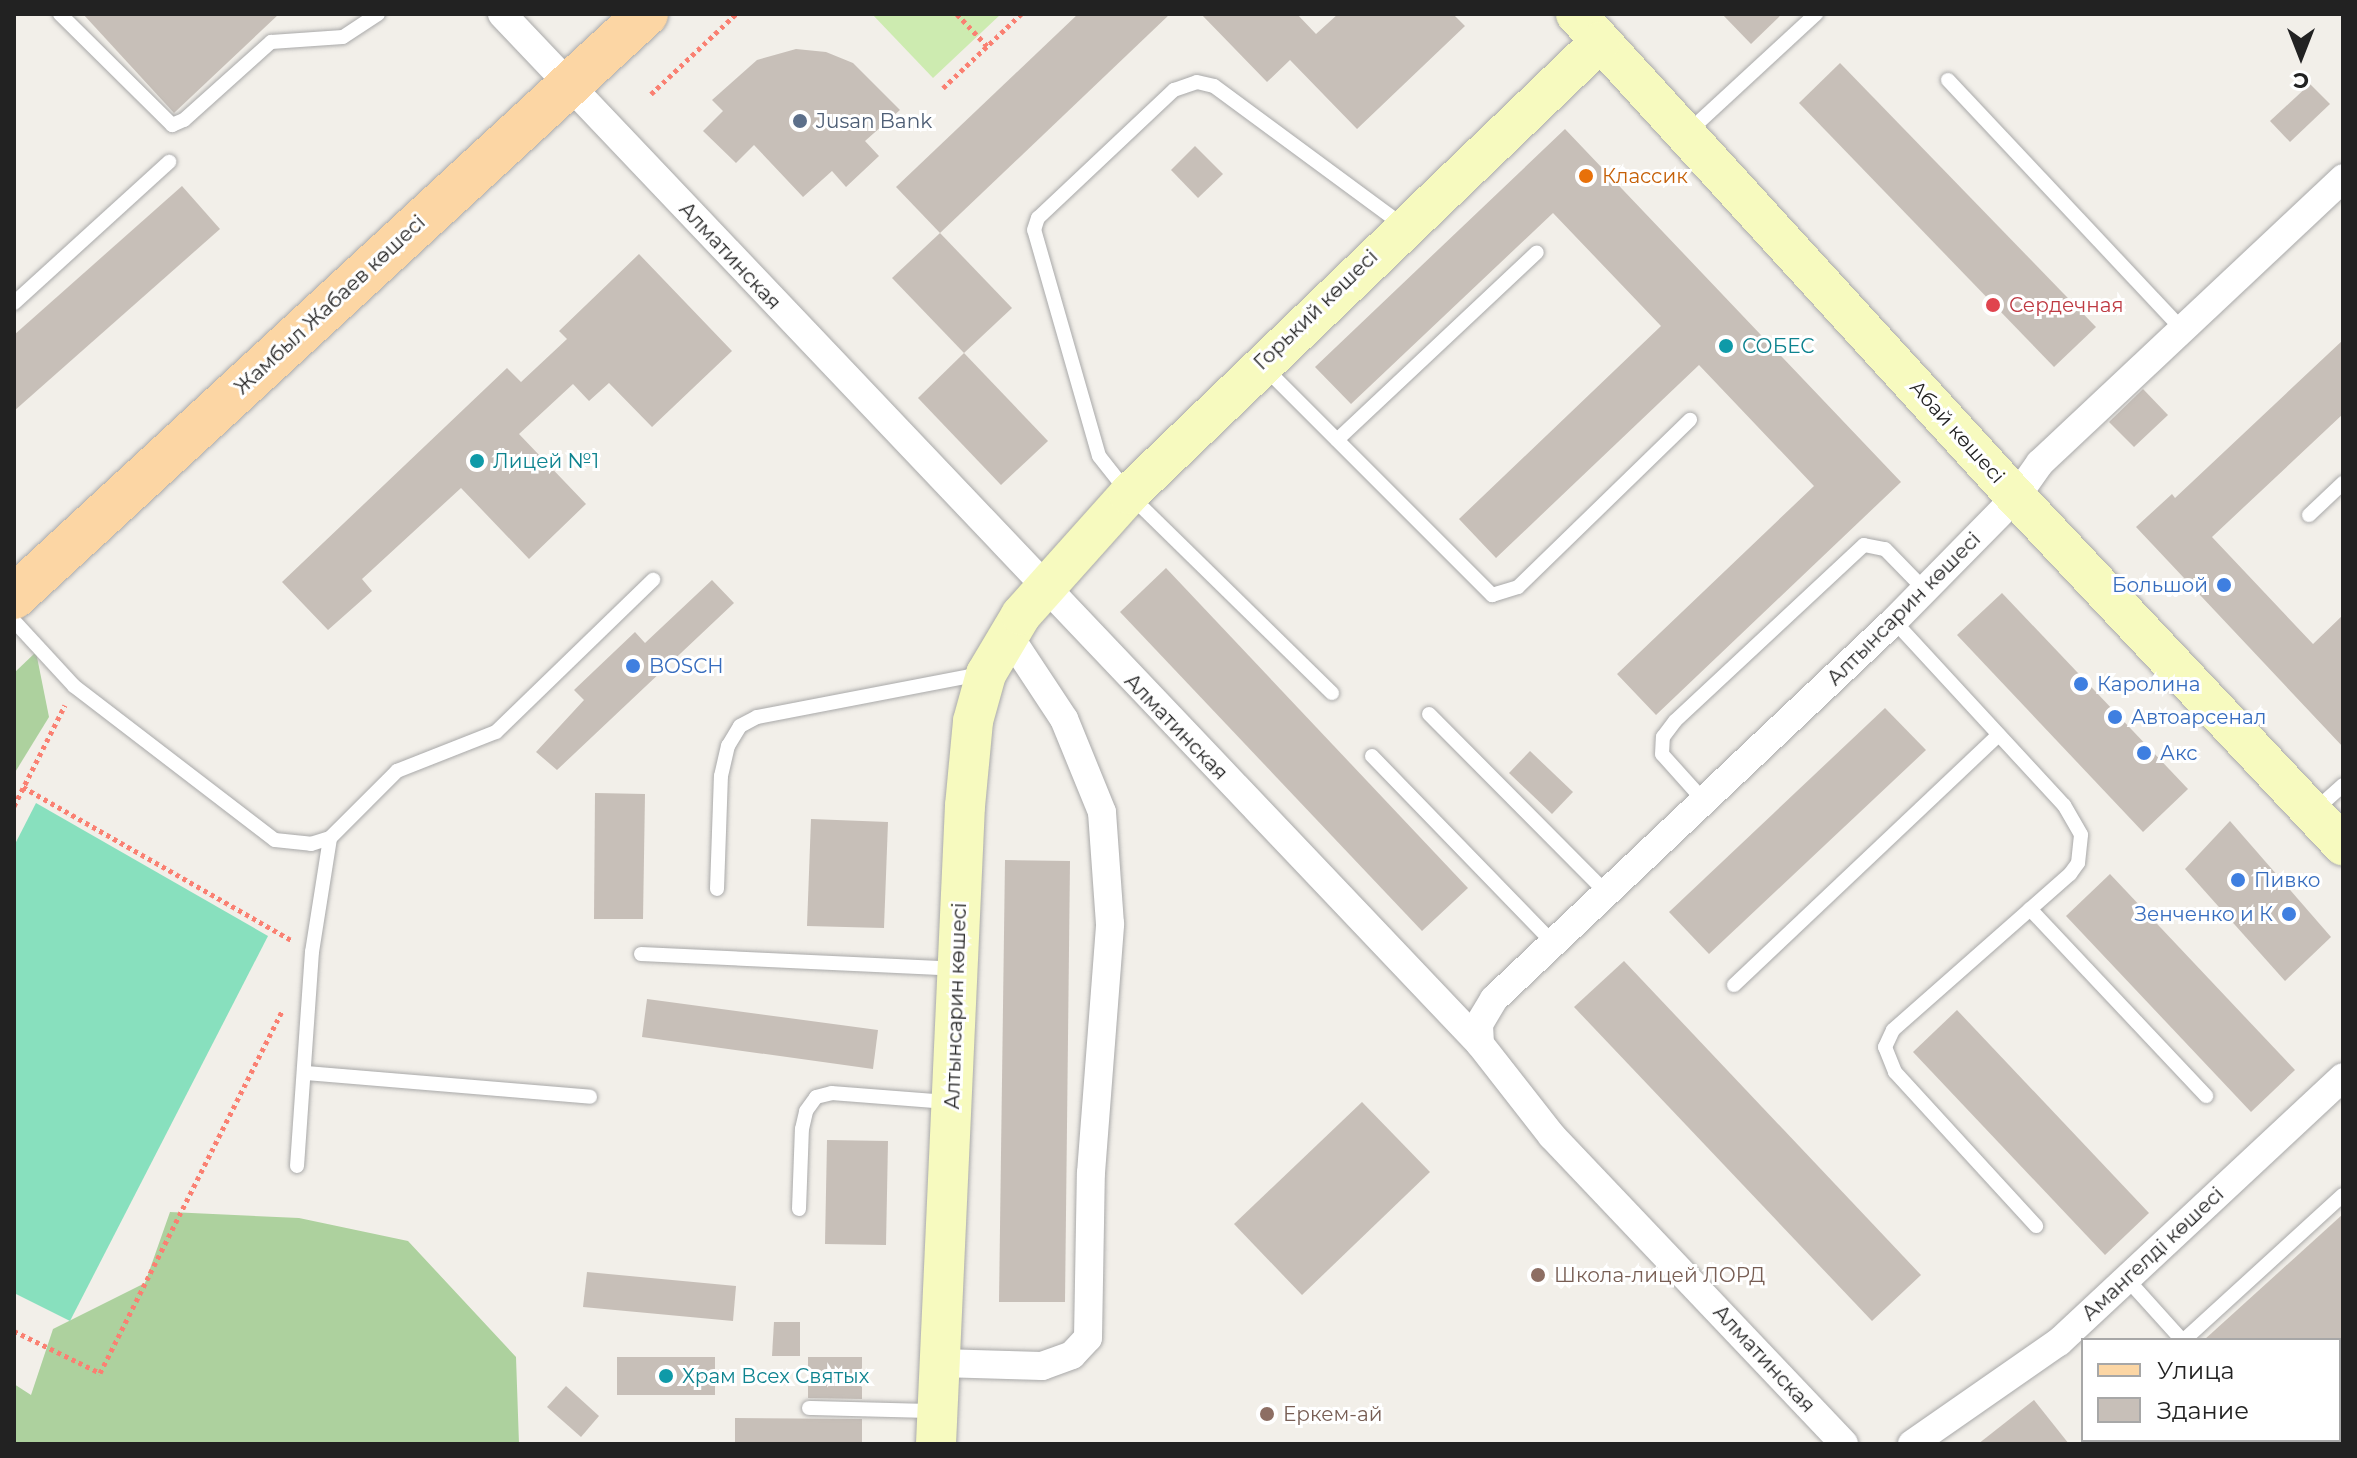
<!DOCTYPE html>
<html>
<head>
<meta charset="utf-8">
<style>
	body { margin:0 }
	#map { position:relative; width:2357px; height:1458px; overflow:hidden; background:#f2efe9; font-family:Montserrat,sans-serif }
	div>[style] { position:absolute }
	[style*='--x'] { left:calc(var(--x)*1px); top:calc(var(--y)*1px); width:calc(var(--w)*1px); rotate:calc(var(--a)*1deg) }
	.grass>* { inset:0; background:#cdebb0 }
	.forest>* { inset:0; background:#add19e }
	.pitch>* { inset:0; background:#88e0be }
	.building>* { inset:0; background:#c7bfb8 }
	.path>* { height:5px; margin-top:-2.5px; transform-origin:0; background:repeating-linear-gradient(90deg,#fa8072 0 4px,transparent 0 8px) }
	.roads { filter:drop-shadow(0 0 2px #a9a9a9) drop-shadow(0 0 2px #a9a9a9) }
	.lane>* { height:14px; margin:-7px; padding:0 7px; transform-origin:7px; border-radius:7px; background:#fff }
	.street>* { height:28px; margin:-14px; padding:0 14px; transform-origin:14px; border-radius:14px; background:#fff }
	.secondary>* { height:40px; margin:-20px; padding:0 20px; transform-origin:20px; border-radius:20px; background:#f7fabf }
	.primary>* { height:44px; margin:-22px; padding:0 22px; transform-origin:22px; border-radius:22px; background:#fcd6a4 }
	.dots>* { width:22px; height:22px; translate:-50% -50%; box-sizing:border-box; border:4px solid #fff; border-radius:50% }
	span { translate:-50% -50%; white-space:nowrap; text-align:center; line-height:1.15; -webkit-text-stroke:6px #fff; paint-order:stroke }
	.service-label { font-size:20px; color:#4e5e75 }
	.left { translate:0 -50%; text-align:left }
	.food-label { font-size:20px; color:#c56008 }
	.street-label { font-size:20px; color:#222 }
	.health-label { font-size:20px; color:#be3a42 }
	.culture-label { font-size:20px; color:#0d838f }
	.shop-label { font-size:20px; color:#366cbe }
	.right { translate:-100% -50%; text-align:right }
	.education-label { font-size:20px; color:#785e54 }
	.frame { position:absolute; inset:0; border:16px solid #222; pointer-events:none }
	.legend { position:absolute; left:2081px; top:1338px; width:260px; height:104px; box-sizing:border-box; background:#fff; border:2px solid #a7a7a7; margin:0; padding:10px 14px; list-style:none; font-size:24px; color:#222 }
	.legend li { display:flex; align-items:center; gap:16px; height:40px }
	.legend b { width:40px; border:2px solid #a7a7a7 }
	.north { position:absolute; left:2261px; top:16px; width:80px; height:80px; -webkit-text-stroke:6px #fff; paint-order:stroke; rotate:180deg; font-size:22px; font-weight:700; line-height:32px; text-align:center; color:#222 }
	.north::after { content:''; display:block; margin:auto; width:28px; height:36px; background:#222; clip-path:polygon(50% 0,100% 100%,50% 72%,0 100%) }
</style>
</head>
<body>
<div id="map">
	<div class="grass">
		<div style="clip-path:polygon(872px 14px,1001px 14px,933px 78px)"></div>
	</div>
	<div class="forest">
		<div style="clip-path:polygon(36px 652px,49px 717px,14px 774px,14px 673px)"></div>
		<div style="clip-path:polygon(170px 1212px,299px 1218px,408px 1241px,516px 1357px,519px 1444px,14px 1444px,14px 1384px,31px 1395px,53px 1329px,145px 1283px)"></div>
	</div>
	<div class="pitch">
		<div style="clip-path:polygon(36px 803px,268px 936px,70px 1321px,14px 1293px,14px 846px)"></div>
	</div>
	<div class="building">
		<div style="clip-path:polygon(83px 14px,279px 14px,174px 113px)"></div>
		<div style="clip-path:polygon(1078px 14px,1170px 14px,940px 233px,896px 187px)"></div>
		<div style="clip-path:polygon(1201px 14px,1297px 14px,1316px 34px,1338px 14px,1453px 14px,1465px 26px,1357px 129px,1290px 60px,1267px 82px)"></div>
		<div style="clip-path:polygon(1722px 14px,1782px 14px,1751px 44px)"></div>
		<div style="clip-path:polygon(796px 49px,826px 52px,853px 63px,900px 110px,865px 141px,879px 156px,846px 187px,832px 171px,803px 197px,754px 145px,736px 163px,703px 131px,723px 111px,712px 100px,757px 60px)"></div>
		<div style="clip-path:polygon(1840px 63px,2096px 327px,2054px 367px,1799px 103px)"></div>
		<div style="clip-path:polygon(2310px 84px,2330px 104px,2290px 142px,2270px 121px)"></div>
		<div style="clip-path:polygon(1565px 129px,1901px 482px,1656px 715px,1617px 674px,1814px 486px,1699px 365px,1496px 558px,1459px 519px,1661px 326px,1553px 213px,1351px 404px,1315px 367px)"></div>
		<div style="clip-path:polygon(1195px 146px,1223px 174px,1198px 198px,1171px 170px)"></div>
		<div style="clip-path:polygon(182px 186px,220px 229px,14px 411px,14px 335px)"></div>
		<div style="clip-path:polygon(940px 233px,1012px 308px,964px 353px,892px 278px)"></div>
		<div style="clip-path:polygon(639px 254px,732px 351px,652px 427px,609px 383px,589px 401px,573px 384px,519px 434px,586px 504px,529px 559px,461px 488px,362px 579px,372px 591px,328px 630px,282px 582px,507px 368px,521px 382px,567px 339px,559px 331px)"></div>
		<div style="clip-path:polygon(2343px 340px,2343px 414px,2212px 537px,2313px 644px,2343px 615px,2343px 747px,2136px 527px,2172px 494px,2175px 498px)"></div>
		<div style="clip-path:polygon(964px 353px,1048px 441px,1001px 485px,918px 398px)"></div>
		<div style="clip-path:polygon(2143px 389px,2168px 415px,2134px 447px,2109px 422px)"></div>
		<div style="clip-path:polygon(1166px 568px,1468px 888px,1422px 931px,1120px 612px)"></div>
		<div style="clip-path:polygon(712px 580px,734px 603px,557px 770px,536px 752px,584px 700px,574px 690px,635px 632px,645px 643px)"></div>
		<div style="clip-path:polygon(2002px 593px,2188px 789px,2143px 832px,1957px 635px)"></div>
		<div style="clip-path:polygon(1885px 708px,1926px 750px,1709px 954px,1669px 912px)"></div>
		<div style="clip-path:polygon(1530px 751px,1573px 792px,1552px 814px,1509px 773px)"></div>
		<div style="clip-path:polygon(595px 793px,645px 794px,643px 919px,594px 919px)"></div>
		<div style="clip-path:polygon(811px 819px,888px 822px,884px 928px,807px 926px)"></div>
		<div style="clip-path:polygon(2230px 821px,2331px 937px,2285px 981px,2185px 869px)"></div>
		<div style="clip-path:polygon(1005px 860px,1070px 861px,1065px 1302px,999px 1302px)"></div>
		<div style="clip-path:polygon(2110px 874px,2295px 1070px,2251px 1112px,2066px 916px)"></div>
		<div style="clip-path:polygon(1624px 961px,1921px 1275px,1872px 1321px,1574px 1007px)"></div>
		<div style="clip-path:polygon(647px 999px,878px 1030px,873px 1069px,642px 1037px)"></div>
		<div style="clip-path:polygon(1957px 1010px,2149px 1213px,2105px 1255px,1913px 1052px)"></div>
		<div style="clip-path:polygon(1362px 1102px,1430px 1172px,1302px 1295px,1234px 1224px)"></div>
		<div style="clip-path:polygon(827px 1140px,888px 1141px,886px 1245px,825px 1244px)"></div>
		<div style="clip-path:polygon(2343px 1214px,2343px 1340px,2204px 1340px)"></div>
		<div style="clip-path:polygon(587px 1272px,736px 1286px,733px 1321px,583px 1307px)"></div>
		<div style="clip-path:polygon(774px 1322px,800px 1322px,800px 1356px,772px 1356px)"></div>
		<div style="clip-path:polygon(617px 1357px,715px 1357px,715px 1395px,617px 1395px)"></div>
		<div style="clip-path:polygon(808px 1357px,862px 1357px,862px 1399px,808px 1398px)"></div>
		<div style="clip-path:polygon(566px 1386px,599px 1416px,581px 1437px,547px 1407px)"></div>
		<div style="clip-path:polygon(2034px 1400px,2069px 1444px,1978px 1444px)"></div>
		<div style="clip-path:polygon(735px 1418px,862px 1419px,862px 1444px,735px 1444px)"></div>
	</div>
	<div class="path">
		<div style="--x:957;--y:14;--w:44;--a:46.8"></div>
		<div style="--x:943;--y:88;--w:108;--a:-43.5"></div>
		<div style="--x:651;--y:94;--w:117;--a:-43.3"></div>
		<div style="--x:23;--y:787;--w:311;--a:29.7"></div>
		<div style="--x:14;--y:806;--w:113;--a:-63.2"></div>
		<div style="--x:14;--y:1331;--w:96;--a:26"></div>
		<div style="--x:100;--y:1373;--w:407;--a:-63.3"></div>
	</div>
	<div class="roads">
		<div class="lane">
			<div style="--x:60;--y:14;--w:158;--a:44.7"></div>
			<div style="--x:172;--y:125;--w:13;--a:-23"></div>
			<div style="--x:184;--y:120;--w:117;--a:-41.9"></div>
			<div style="--x:271;--y:42;--w:72;--a:-4"></div>
			<div style="--x:343;--y:37;--w:42;--a:-33.3"></div>
			<div style="--x:1948;--y:80;--w:342;--a:46.8"></div>
			<div style="--x:1687;--y:133;--w:176;--a:-42.7"></div>
			<div style="--x:14;--y:303;--w:210;--a:-42.3"></div>
			<div style="--x:1266;--y:369;--w:320;--a:45"></div>
			<div style="--x:1492;--y:595;--w:27;--a:-17"></div>
			<div style="--x:1518;--y:587;--w:240;--a:-44.2"></div>
			<div style="--x:1337;--y:440;--w:274;--a:-43.2"></div>
			<div style="--x:2309;--y:515;--w:47;--a:-43.3"></div>
			<div style="--x:14;--y:621;--w:88;--a:47.3"></div>
			<div style="--x:74;--y:686;--w:253;--a:37.5"></div>
			<div style="--x:275;--y:840;--w:36;--a:6"></div>
			<div style="--x:311;--y:844;--w:20;--a:-18"></div>
			<div style="--x:330;--y:838;--w:95;--a:-45"></div>
			<div style="--x:397;--y:771;--w:106;--a:-21.5"></div>
			<div style="--x:496;--y:732;--w:219;--a:-44.1"></div>
			<div style="--x:1894;--y:621;--w:251;--a:47.3"></div>
			<div style="--x:2064;--y:805;--w:34;--a:60"></div>
			<div style="--x:2081;--y:835;--w:28;--a:96"></div>
			<div style="--x:2078;--y:863;--w:14;--a:126"></div>
			<div style="--x:2070;--y:874;--w:236;--a:138.6"></div>
			<div style="--x:1893;--y:1030;--w:19;--a:115"></div>
			<div style="--x:1885;--y:1047;--w:27;--a:68"></div>
			<div style="--x:1895;--y:1072;--w:209;--a:47.5"></div>
			<div style="--x:1332;--y:693;--w:284;--a:-135.6"></div>
			<div style="--x:1129;--y:494;--w:48;--a:-128.3"></div>
			<div style="--x:1099;--y:456;--w:235;--a:-106"></div>
			<div style="--x:1034;--y:230;--w:13;--a:-72"></div>
			<div style="--x:1038;--y:218;--w:187;--a:-43.3"></div>
			<div style="--x:1174;--y:90;--w:24;--a:-19"></div>
			<div style="--x:1197;--y:82;--w:17;--a:13"></div>
			<div style="--x:1214;--y:86;--w:236;--a:36.4"></div>
			<div style="--x:1429;--y:714;--w:254;--a:45.2"></div>
			<div style="--x:1372;--y:756;--w:262;--a:45.9"></div>
			<div style="--x:1705;--y:802;--w:64;--a:-131.9"></div>
			<div style="--x:1662;--y:754;--w:17;--a:-87"></div>
			<div style="--x:1663;--y:737;--w:20;--a:-53"></div>
			<div style="--x:1675;--y:721;--w:258;--a:-43"></div>
			<div style="--x:1864;--y:545;--w:21;--a:11"></div>
			<div style="--x:1885;--y:549;--w:57;--a:45.7"></div>
			<div style="--x:2310;--y:802;--w:13;--a:4"></div>
			<div style="--x:2323;--y:803;--w:27;--a:-42"></div>
			<div style="--x:717;--y:889;--w:113;--a:-88"></div>
			<div style="--x:721;--y:776;--w:31;--a:-77"></div>
			<div style="--x:728;--y:746;--w:23;--a:-59"></div>
			<div style="--x:740;--y:726;--w:19;--a:-28"></div>
			<div style="--x:757;--y:717;--w:228;--a:-10.9"></div>
			<div style="--x:2030;--y:909;--w:257;--a:46.7"></div>
			<div style="--x:641;--y:954;--w:315;--a:2.7"></div>
			<div style="--x:1734;--y:985;--w:364;--a:-43.4"></div>
			<div style="--x:307;--y:1073;--w:284;--a:4.8"></div>
			<div style="--x:297;--y:1166;--w:215;--a:-86"></div>
			<div style="--x:312;--y:952;--w:115;--a:-81"></div>
			<div style="--x:799;--y:1209;--w:80;--a:-87.9"></div>
			<div style="--x:802;--y:1129;--w:18;--a:-77"></div>
			<div style="--x:806;--y:1111;--w:17;--a:-54"></div>
			<div style="--x:816;--y:1097;--w:16;--a:-14"></div>
			<div style="--x:832;--y:1093;--w:115;--a:4.5"></div>
			<div style="--x:2127;--y:1279;--w:82;--a:48"></div>
			<div style="--x:2184;--y:1340;--w:215;--a:-42.4"></div>
			<div style="--x:809;--y:1408;--w:124;--a:1.4"></div>
			<div style="--x:2168;--y:1440;--w:5;--a:53"></div>
		</div>
		<div class="street">
			<div style="--x:502;--y:14;--w:1420;--a:46.48"></div>
			<div style="--x:1480;--y:1044;--w:117;--a:52"></div>
			<div style="--x:1552;--y:1136;--w:424;--a:46.5"></div>
			<div style="--x:1480;--y:1044;--w:20;--a:-93"></div>
			<div style="--x:1479;--y:1024;--w:29;--a:-59"></div>
			<div style="--x:1494;--y:999;--w:550;--a:-43.38"></div>
			<div style="--x:1894;--y:621;--w:174;--a:-45.5"></div>
			<div style="--x:2016;--y:497;--w:42;--a:-54.8"></div>
			<div style="--x:2040;--y:463;--w:416;--a:-43.2"></div>
			<div style="--x:940;--y:1363;--w:102;--a:1.7"></div>
			<div style="--x:1042;--y:1366;--w:32;--a:-20"></div>
			<div style="--x:1072;--y:1355;--w:23;--a:-47"></div>
			<div style="--x:1088;--y:1338;--w:165;--a:-89"></div>
			<div style="--x:1091;--y:1173;--w:250;--a:-85.6"></div>
			<div style="--x:1110;--y:924;--w:112;--a:-94.1"></div>
			<div style="--x:1102;--y:812;--w:100;--a:-112.2"></div>
			<div style="--x:1064;--y:719;--w:102;--a:-123.4"></div>
			<div style="--x:1912;--y:1444;--w:179;--a:-34.8"></div>
			<div style="--x:2059;--y:1342;--w:388;--a:-43"></div>
		</div>
		<div class="secondary">
			<div style="--x:1576;--y:14;--w:653;--a:47.67"></div>
			<div style="--x:2016;--y:497;--w:478;--a:46.8"></div>
			<div style="--x:936;--y:1444;--w:639;--a:-87.4"></div>
			<div style="--x:965;--y:806;--w:85;--a:-84.6"></div>
			<div style="--x:973;--y:721;--w:49;--a:-74.5"></div>
			<div style="--x:986;--y:674;--w:69;--a:-59.3"></div>
			<div style="--x:1021;--y:615;--w:162;--a:-48.2"></div>
			<div style="--x:1129;--y:494;--w:653;--a:-43.82"></div>
		</div>
		<div class="primary">
			<div style="--x:14;--y:597;--w:860;--a:-42.69"></div>
		</div>
	</div>
	<div class="dots">
		<div style="left:800px;top:121px;background:#5c6f8a"></div>
		<div style="left:1586px;top:176px;background:#e8710a"></div>
		<div style="left:1993px;top:305px;background:#e0444e"></div>
		<div style="left:1726px;top:346px;background:#0f9aa8"></div>
		<div style="left:477px;top:461px;background:#0f9aa8"></div>
		<div style="left:2224px;top:585px;background:#3f7fe0"></div>
		<div style="left:633px;top:666px;background:#3f7fe0"></div>
		<div style="left:2081px;top:684px;background:#3f7fe0"></div>
		<div style="left:2115px;top:717px;background:#3f7fe0"></div>
		<div style="left:2144px;top:753px;background:#3f7fe0"></div>
		<div style="left:2238px;top:880px;background:#3f7fe0"></div>
		<div style="left:2289px;top:914px;background:#3f7fe0"></div>
		<div style="left:1538px;top:1275px;background:#8d6e63"></div>
		<div style="left:666px;top:1376px;background:#0f9aa8"></div>
		<div style="left:1267px;top:1414px;background:#8d6e63"></div>
	</div>
	<div class="service-label">
		<span class="left" style="left:816px;top:121px">Jusan Bank</span>
	</div>
	<div class="food-label">
		<span class="left" style="left:1602px;top:176px">Классик</span>
	</div>
	<div class="street-label">
		<span style="left:730px;top:256px;rotate:47deg">Алматинская</span>
		<span style="left:330px;top:305px;rotate:-43deg">Жамбыл Жабаев көшесі</span>
		<span style="left:1316px;top:310px;rotate:-44deg">Горький көшесі</span>
		<span style="left:1957px;top:432px;rotate:48deg">Абай көшесі</span>
		<span style="left:1904px;top:609px;rotate:-45deg">Алтынсарин көшесі</span>
		<span style="left:1176px;top:727px;rotate:46deg">Алматинская</span>
		<span style="left:956px;top:1006px;rotate:-88deg">Алтынсарин көшесі</span>
		<span style="left:2153px;top:1254px;rotate:-43deg">Амангелді көшесі</span>
		<span style="left:1764px;top:1359px;rotate:47deg">Алматинская</span>
	</div>
	<div class="health-label">
		<span class="left" style="left:2009px;top:305px">Сердечная</span>
	</div>
	<div class="culture-label">
		<span class="left" style="left:1742px;top:346px">СОБЕС</span>
		<span class="left" style="left:493px;top:461px">Лицей №1</span>
		<span class="left" style="left:682px;top:1376px">Храм Всех Святых</span>
	</div>
	<div class="shop-label">
		<span class="right" style="left:2208px;top:585px">Большой</span>
		<span class="left" style="left:649px;top:666px">BOSCH</span>
		<span class="left" style="left:2097px;top:684px">Каролина</span>
		<span class="left" style="left:2131px;top:717px">Автоарсенал</span>
		<span class="left" style="left:2160px;top:753px">Акс</span>
		<span class="left" style="left:2254px;top:880px">Пивко</span>
		<span class="right" style="left:2273px;top:914px">Зенченко и К</span>
	</div>
	<div class="education-label">
		<span class="left" style="left:1554px;top:1275px">Школа-лицей ЛОРД</span>
		<span class="left" style="left:1283px;top:1414px">Еркем-ай</span>
	</div>
	<div class="frame"></div>
	<ul class="legend">
	<li><b style="height:10px;background:#fcd6a4"></b>Улица</li>
	<li><b style="height:22px;background:#c7bfb8"></b>Здание</li>
	</ul>
	<div class="north">С</div>
</div>
</body>
</html>
